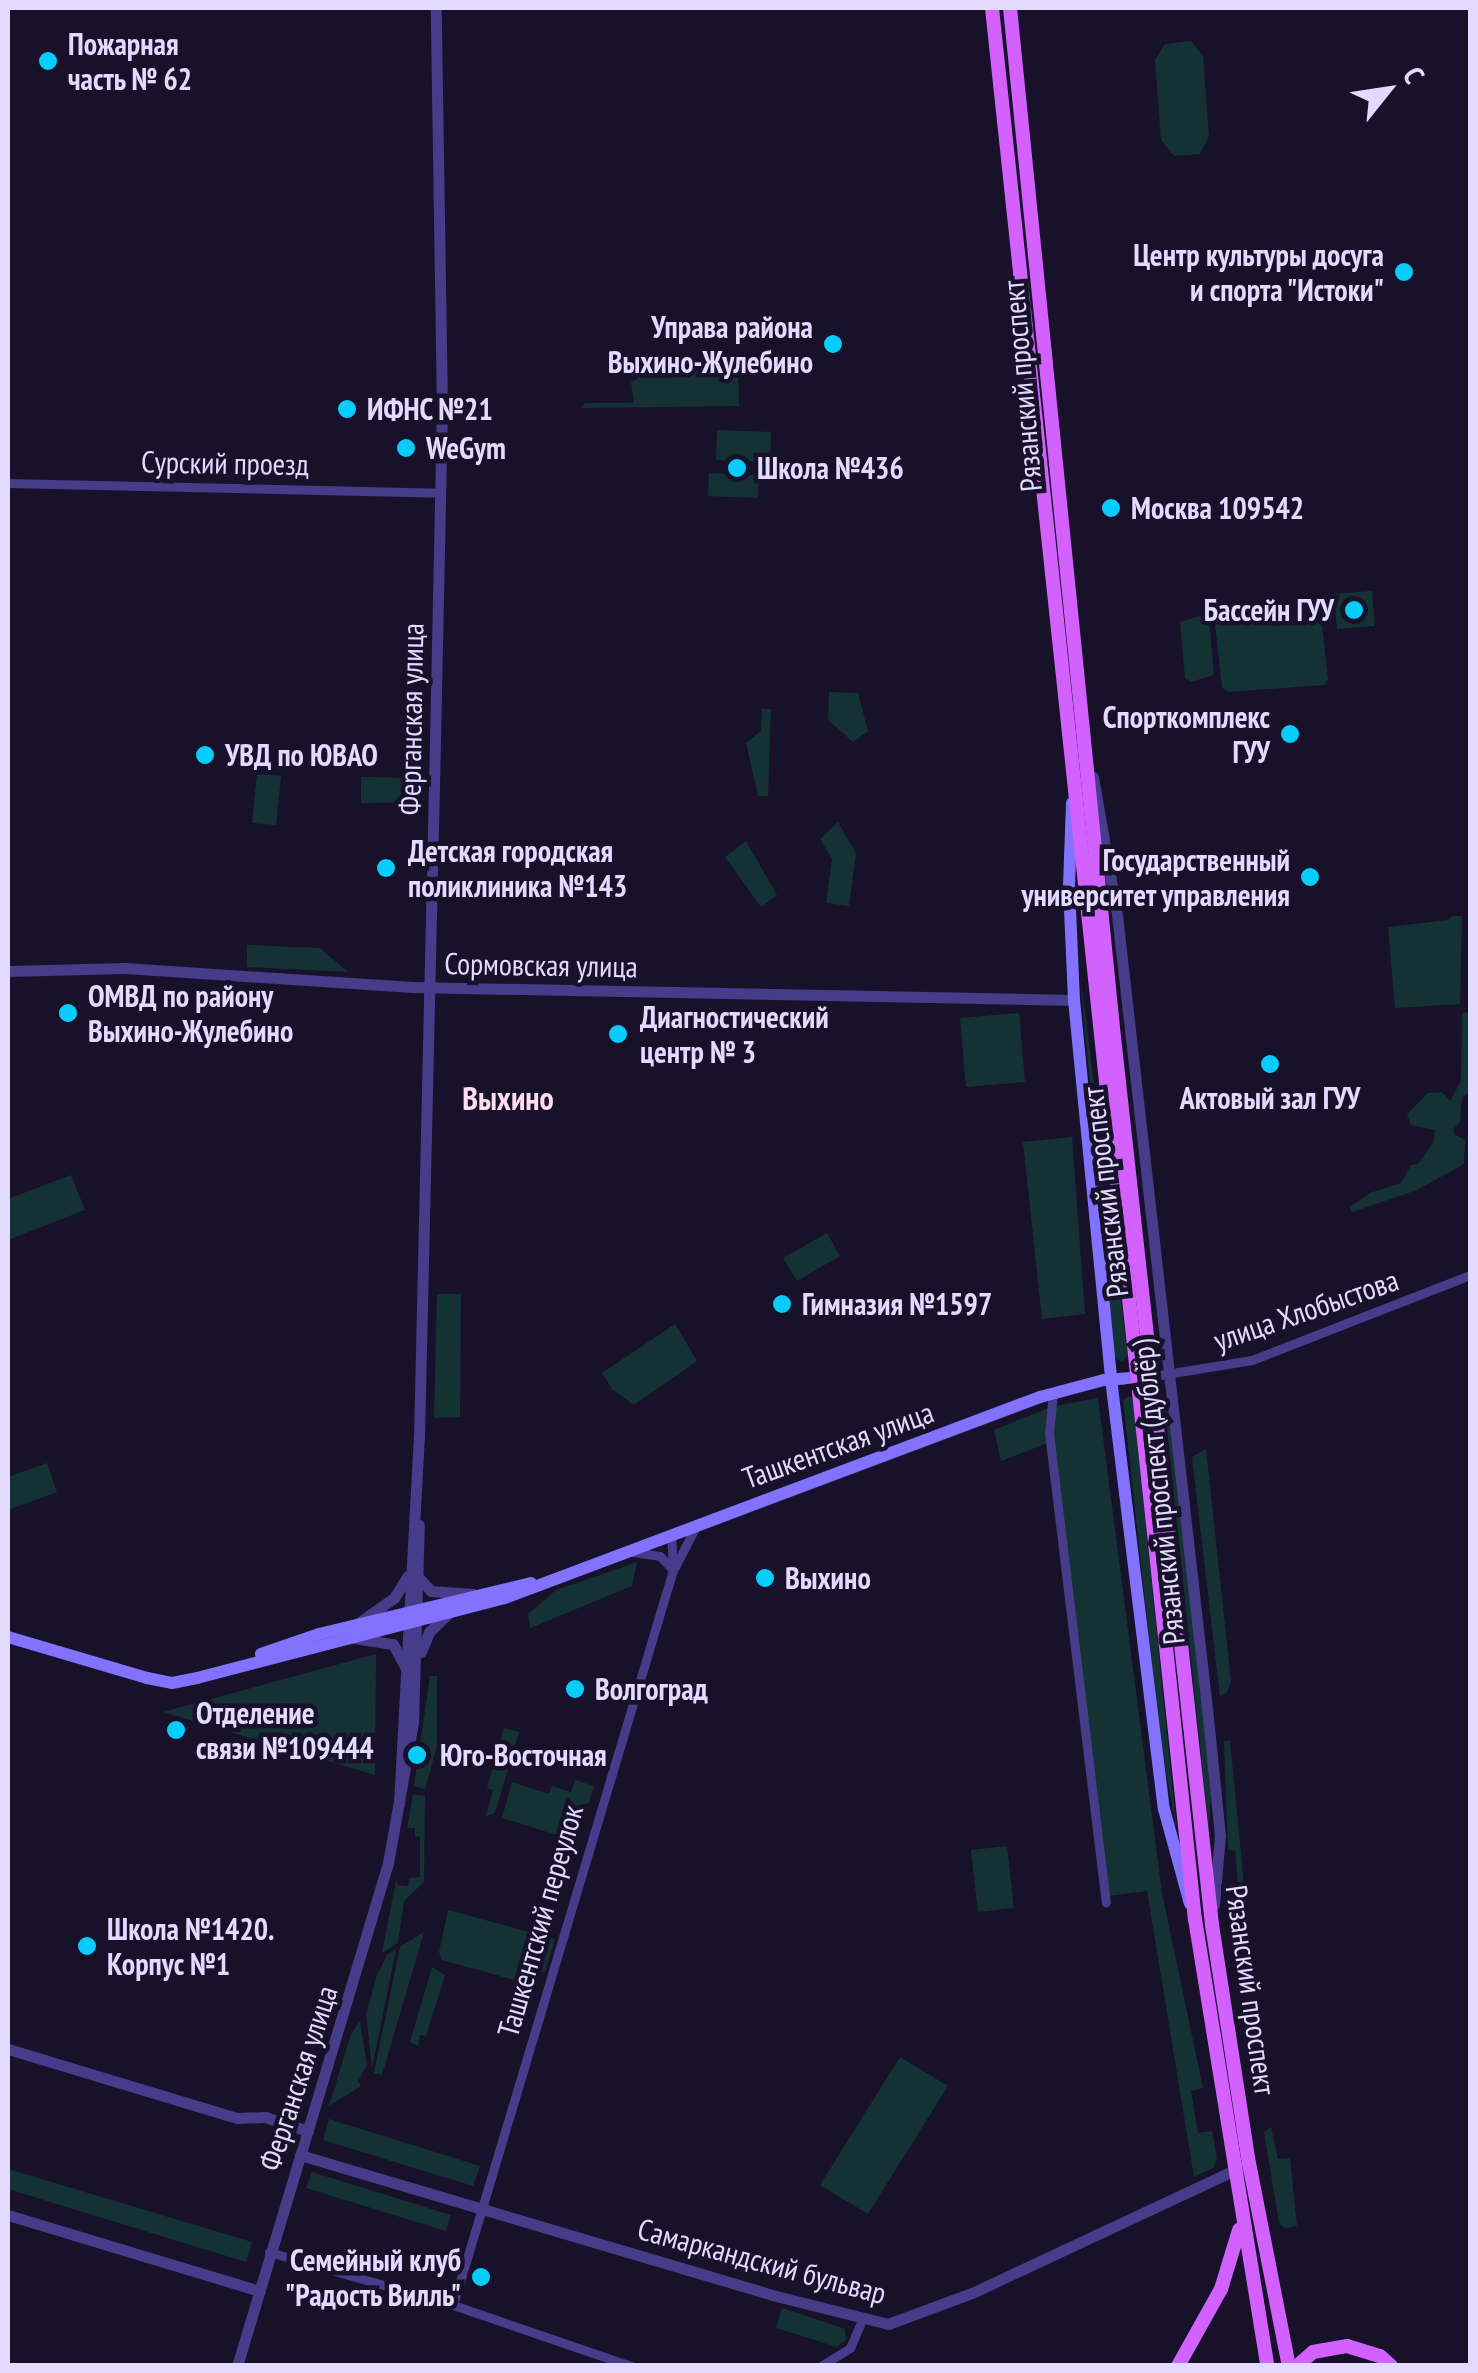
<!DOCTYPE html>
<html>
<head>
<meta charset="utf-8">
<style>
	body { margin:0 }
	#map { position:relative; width:1478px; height:2373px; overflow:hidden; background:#18112a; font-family:"PT Sans Narrow",sans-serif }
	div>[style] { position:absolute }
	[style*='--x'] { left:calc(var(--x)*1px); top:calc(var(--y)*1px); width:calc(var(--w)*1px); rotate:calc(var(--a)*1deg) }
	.green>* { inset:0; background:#143234 }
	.minor>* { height:9px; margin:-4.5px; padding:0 4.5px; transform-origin:4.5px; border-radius:4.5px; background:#473c89 }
	.tertiary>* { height:11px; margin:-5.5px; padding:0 5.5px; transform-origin:5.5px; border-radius:5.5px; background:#473c89 }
	.secondary>* { height:12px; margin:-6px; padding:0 6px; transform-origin:6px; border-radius:6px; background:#8371ff }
	.primary>* { height:14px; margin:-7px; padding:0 7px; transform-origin:7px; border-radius:7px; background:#d361ff }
	.dots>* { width:28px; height:28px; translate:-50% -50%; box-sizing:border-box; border:5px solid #18112a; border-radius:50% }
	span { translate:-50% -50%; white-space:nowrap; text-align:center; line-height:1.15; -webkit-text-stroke:9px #18112a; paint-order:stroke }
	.poi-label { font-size:30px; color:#e2daff; font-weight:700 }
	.left { translate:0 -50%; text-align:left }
	.right { translate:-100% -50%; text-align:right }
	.street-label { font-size:30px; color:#e2daff }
	.neighbourhood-label { font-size:32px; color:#ffdcef; font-weight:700 }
	.frame { position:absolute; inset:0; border:10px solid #e2daff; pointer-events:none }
	.north { position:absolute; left:1338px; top:40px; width:100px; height:100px; -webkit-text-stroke:8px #18112a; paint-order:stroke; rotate:60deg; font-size:28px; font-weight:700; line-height:40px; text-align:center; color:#e2daff }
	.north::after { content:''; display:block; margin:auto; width:35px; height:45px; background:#e2daff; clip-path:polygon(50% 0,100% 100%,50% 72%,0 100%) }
</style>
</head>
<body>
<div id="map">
	<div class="green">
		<div style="clip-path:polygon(1191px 41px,1203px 56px,1209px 136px,1200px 154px,1174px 156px,1161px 140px,1155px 60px,1165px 44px)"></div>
		<div style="clip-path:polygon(639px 357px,671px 364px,738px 365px,739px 406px,581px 408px,585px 403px,634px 403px,631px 382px,638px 379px,632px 359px)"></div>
		<div style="clip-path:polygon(717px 430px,771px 432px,770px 462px,716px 460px)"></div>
		<div style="clip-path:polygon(709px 473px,759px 475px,758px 498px,708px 496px)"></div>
		<div style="clip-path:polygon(1372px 591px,1375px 626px,1337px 629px,1334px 594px)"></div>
		<div style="clip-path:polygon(1315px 602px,1320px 606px,1328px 680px,1324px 685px,1229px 692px,1222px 688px,1214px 615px,1219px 610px)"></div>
		<div style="clip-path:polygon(1203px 615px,1209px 619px,1214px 675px,1191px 682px,1185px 678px,1180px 622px)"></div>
		<div style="clip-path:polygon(829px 692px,858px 693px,868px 731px,853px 742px,828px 720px)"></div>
		<div style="clip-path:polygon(762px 709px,771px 709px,768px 796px,758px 796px,746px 743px,761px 731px)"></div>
		<div style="clip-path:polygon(257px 774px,281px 776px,276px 825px,252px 823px)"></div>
		<div style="clip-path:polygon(361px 777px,417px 778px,417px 802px,361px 803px)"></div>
		<div style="clip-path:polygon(838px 822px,856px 854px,849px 906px,826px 903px,832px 859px,820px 839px)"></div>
		<div style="clip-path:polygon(746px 841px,777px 895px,761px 907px,725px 857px)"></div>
		<div style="clip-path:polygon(1452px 916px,1462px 916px,1460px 1004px,1395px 1008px,1388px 927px,1448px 920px)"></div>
		<div style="clip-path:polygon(247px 945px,320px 948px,348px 972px,247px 967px)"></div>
		<div style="clip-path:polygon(1080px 973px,1128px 1355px,1122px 1362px,1114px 1356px)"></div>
		<div style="clip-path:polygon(1470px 1012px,1470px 1093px,1462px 1097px,1460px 1122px,1453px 1129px,1455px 1135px,1465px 1140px,1464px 1164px,1417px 1190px,1352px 1212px,1350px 1207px,1370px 1193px,1401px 1183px,1411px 1165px,1418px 1164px,1433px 1143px,1435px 1130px,1411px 1125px,1407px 1114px,1428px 1093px,1442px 1092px,1450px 1101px,1461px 1081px,1462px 1013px)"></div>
		<div style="clip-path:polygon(1019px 1013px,1025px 1082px,966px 1087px,960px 1018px)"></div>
		<div style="clip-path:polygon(1072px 1137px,1085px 1314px,1042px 1319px,1023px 1142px)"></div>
		<div style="clip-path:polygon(71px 1175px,85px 1210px,8px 1240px,8px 1199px)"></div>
		<div style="clip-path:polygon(827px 1233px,840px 1256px,797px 1281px,783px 1258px)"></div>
		<div style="clip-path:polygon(437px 1294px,461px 1294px,460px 1417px,434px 1418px)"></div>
		<div style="clip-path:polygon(675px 1324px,697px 1361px,634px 1405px,612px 1389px,602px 1373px)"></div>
		<div style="clip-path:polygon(1129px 1396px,1133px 1400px,1177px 1833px,1161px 1744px,1123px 1400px)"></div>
		<div style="clip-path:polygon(1098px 1398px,1162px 1893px,1203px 2088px,1191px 2091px,1198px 2133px,1212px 2131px,1217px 2158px,1213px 2168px,1194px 2177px,1147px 1891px,1108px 1896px,1050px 1442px,1001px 1461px,994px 1430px,1051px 1407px)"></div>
		<div style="clip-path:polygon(1164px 1400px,1169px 1400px,1211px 1790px,1209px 1830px)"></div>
		<div style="clip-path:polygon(1206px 1449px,1231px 1681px,1227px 1692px,1220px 1697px,1192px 1457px)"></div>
		<div style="clip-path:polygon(47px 1463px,57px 1492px,8px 1510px,8px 1477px)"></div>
		<div style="clip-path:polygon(637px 1562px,632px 1586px,530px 1628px,528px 1614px,556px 1590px)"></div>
		<div style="clip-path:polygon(376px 1654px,375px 1775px,163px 1712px)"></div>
		<div style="clip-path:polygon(430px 1676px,437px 1676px,437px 1746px,425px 1789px,414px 1786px)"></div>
		<div style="clip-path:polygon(504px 1728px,519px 1732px,495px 1813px,486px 1816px,493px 1790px,487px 1788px)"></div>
		<div style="clip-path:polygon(1224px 1741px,1230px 1741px,1245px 1895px,1239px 1895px,1235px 1851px,1228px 1850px)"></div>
		<div style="clip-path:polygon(575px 1780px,594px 1786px,576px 1841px,502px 1818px,512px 1782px,549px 1794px,552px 1786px,571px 1792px)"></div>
		<div style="clip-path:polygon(413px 1795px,425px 1796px,424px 1882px,404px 1901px,398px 1943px,382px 1953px,396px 1880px,398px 1885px,408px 1886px,409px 1878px,420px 1877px,420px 1837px,415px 1836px,415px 1828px,407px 1828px)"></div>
		<div style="clip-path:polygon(1007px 1846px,1014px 1908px,978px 1912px,971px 1850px)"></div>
		<div style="clip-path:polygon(448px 1910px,555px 1939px,545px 1972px,532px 1971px,536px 1978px,533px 1985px,442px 1960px,439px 1952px)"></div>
		<div style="clip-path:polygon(424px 1932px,382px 2075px,374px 2073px,400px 1947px)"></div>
		<div style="clip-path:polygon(396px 1949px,372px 2068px,366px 2014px,377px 1975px,387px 1955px)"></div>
		<div style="clip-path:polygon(432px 1967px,445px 1975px,426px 2036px,420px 2035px,418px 2046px,410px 2042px)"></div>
		<div style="clip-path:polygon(360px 2021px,367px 2065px,358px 2081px,361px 2086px,329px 2106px,351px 2034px)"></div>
		<div style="clip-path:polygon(900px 2057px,948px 2086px,868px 2214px,820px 2185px)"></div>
		<div style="clip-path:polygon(329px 2119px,480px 2166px,473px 2186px,323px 2140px)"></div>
		<div style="clip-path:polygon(1271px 2127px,1278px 2159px,1290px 2158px,1297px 2226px,1285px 2228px,1279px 2223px,1264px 2132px)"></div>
		<div style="clip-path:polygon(8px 2169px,252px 2242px,246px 2262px,8px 2189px)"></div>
		<div style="clip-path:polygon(312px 2172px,451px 2215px,446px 2231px,306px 2188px)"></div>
		<div style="clip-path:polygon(782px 2308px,845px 2329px,846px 2340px,837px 2347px,776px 2328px)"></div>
	</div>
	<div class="minor">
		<div style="--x:8;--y:483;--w:432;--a:1.3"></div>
		<div style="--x:1154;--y:1376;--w:99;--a:-9.3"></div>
		<div style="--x:1252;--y:1360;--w:234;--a:-21.3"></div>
		<div style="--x:1053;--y:1393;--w:40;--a:95.7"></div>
		<div style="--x:1049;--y:1433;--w:473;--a:83.1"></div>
		<div style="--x:632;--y:1552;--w:28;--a:8"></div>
		<div style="--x:660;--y:1556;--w:19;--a:47"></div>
		<div style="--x:675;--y:1567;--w:44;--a:-62.9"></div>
		<div style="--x:269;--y:2252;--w:191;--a:16.1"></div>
		<div style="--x:453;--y:2305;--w:188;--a:18.9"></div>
		<div style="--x:453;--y:2305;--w:767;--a:-73.34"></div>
		<div style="--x:673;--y:1570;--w:35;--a:-93"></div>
		<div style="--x:821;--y:2366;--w:34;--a:-32"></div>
		<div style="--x:850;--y:2348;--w:30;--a:-67"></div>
	</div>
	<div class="tertiary">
		<div style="--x:1093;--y:777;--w:140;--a:80.1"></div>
		<div style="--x:1117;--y:915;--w:798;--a:83.53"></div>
		<div style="--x:1207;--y:1708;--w:128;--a:84.2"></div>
		<div style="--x:1220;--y:1835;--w:70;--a:94.9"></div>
		<div style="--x:8;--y:971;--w:117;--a:-1.5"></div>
		<div style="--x:125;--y:968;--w:288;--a:3.8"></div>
		<div style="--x:412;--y:987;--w:662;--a:1.12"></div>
		<div style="--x:418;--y:1577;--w:19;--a:47"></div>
		<div style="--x:431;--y:1591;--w:42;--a:4.1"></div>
		<div style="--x:357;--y:1624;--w:45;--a:-35.1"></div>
		<div style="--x:394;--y:1598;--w:26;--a:-58"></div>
		<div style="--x:354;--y:1638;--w:39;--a:9"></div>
		<div style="--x:393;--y:1644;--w:26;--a:62"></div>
		<div style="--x:421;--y:1652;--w:22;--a:-68"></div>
		<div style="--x:429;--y:1632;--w:28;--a:-44"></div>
		<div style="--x:399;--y:1804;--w:368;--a:-86.9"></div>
		<div style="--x:419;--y:1437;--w:696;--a:-88.68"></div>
		<div style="--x:435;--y:741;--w:332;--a:-88.8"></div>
		<div style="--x:442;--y:409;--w:401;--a:-90.9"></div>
		<div style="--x:8;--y:2049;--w:239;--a:16.8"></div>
		<div style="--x:237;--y:2118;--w:28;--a:-2"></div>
		<div style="--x:265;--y:2117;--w:45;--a:18"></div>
		<div style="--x:300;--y:2155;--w:492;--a:16.5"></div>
		<div style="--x:772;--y:2295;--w:120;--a:14"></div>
		<div style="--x:888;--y:2324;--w:90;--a:-20.3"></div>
		<div style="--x:972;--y:2293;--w:306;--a:-25.1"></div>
		<div style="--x:8;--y:2215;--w:263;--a:16.8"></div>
		<div style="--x:237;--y:2366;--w:525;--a:-73.29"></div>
		<div style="--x:388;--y:1863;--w:143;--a:-79.9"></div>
		<div style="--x:413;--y:1722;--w:197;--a:-88.3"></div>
	</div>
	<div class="secondary">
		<div style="--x:1072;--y:803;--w:83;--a:92.1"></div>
		<div style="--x:1069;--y:886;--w:114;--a:87.5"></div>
		<div style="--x:1074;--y:1000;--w:381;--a:84.4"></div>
		<div style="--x:1111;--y:1379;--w:433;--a:83"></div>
		<div style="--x:1164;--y:1809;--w:98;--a:74.7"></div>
		<div style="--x:8;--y:1637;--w:145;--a:16.4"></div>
		<div style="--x:147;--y:1678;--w:25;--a:11"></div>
		<div style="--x:172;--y:1683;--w:25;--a:-11"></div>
		<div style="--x:197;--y:1678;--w:318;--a:-14.6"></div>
		<div style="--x:505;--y:1598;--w:572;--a:-20.59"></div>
		<div style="--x:1040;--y:1397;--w:66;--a:-14.9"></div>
		<div style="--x:1104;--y:1380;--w:42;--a:-4.1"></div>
		<div style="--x:261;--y:1654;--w:61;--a:-19"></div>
		<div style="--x:319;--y:1634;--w:218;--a:-13.5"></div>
	</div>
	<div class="primary">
		<div style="--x:992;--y:8;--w:1922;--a:83.94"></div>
		<div style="--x:1195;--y:1919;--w:453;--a:80.8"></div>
		<div style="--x:1010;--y:8;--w:1025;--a:84.23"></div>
		<div style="--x:1113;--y:1028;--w:902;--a:83.7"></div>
		<div style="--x:1212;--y:1925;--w:241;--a:81.2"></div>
		<div style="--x:1249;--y:2163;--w:207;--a:78.9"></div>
		<div style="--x:1178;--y:2366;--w:88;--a:-60.8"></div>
		<div style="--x:1221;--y:2289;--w:62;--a:-73"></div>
		<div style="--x:1297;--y:2366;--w:21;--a:-41"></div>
		<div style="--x:1313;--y:2352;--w:35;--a:-10"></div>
		<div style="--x:1347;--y:2346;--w:34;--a:17"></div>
		<div style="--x:1380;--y:2356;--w:15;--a:42"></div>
	</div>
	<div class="dots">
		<div style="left:48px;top:61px;background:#07cdfe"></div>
		<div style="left:1404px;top:272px;background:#07cdfe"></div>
		<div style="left:833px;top:344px;background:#07cdfe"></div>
		<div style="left:347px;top:409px;background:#07cdfe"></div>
		<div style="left:406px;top:448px;background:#07cdfe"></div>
		<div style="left:737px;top:468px;background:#07cdfe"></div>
		<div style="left:1111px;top:508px;background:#07cdfe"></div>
		<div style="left:1354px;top:610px;background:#07cdfe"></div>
		<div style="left:1290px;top:734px;background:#07cdfe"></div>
		<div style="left:205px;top:755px;background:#07cdfe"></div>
		<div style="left:386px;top:868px;background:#07cdfe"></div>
		<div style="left:1310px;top:877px;background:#07cdfe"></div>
		<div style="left:68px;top:1013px;background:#07cdfe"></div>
		<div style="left:618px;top:1034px;background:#07cdfe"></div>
		<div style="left:1270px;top:1064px;background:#07cdfe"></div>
		<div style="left:782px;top:1304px;background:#07cdfe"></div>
		<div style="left:765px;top:1578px;background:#07cdfe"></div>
		<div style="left:575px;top:1689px;background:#07cdfe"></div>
		<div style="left:176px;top:1730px;background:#07cdfe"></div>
		<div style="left:417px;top:1755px;background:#07cdfe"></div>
		<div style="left:87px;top:1946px;background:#07cdfe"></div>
		<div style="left:481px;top:2277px;background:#07cdfe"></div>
	</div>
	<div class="poi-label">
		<span class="left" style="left:68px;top:61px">Пожарная<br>часть № 62</span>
		<span class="right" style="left:1384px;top:272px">Центр культуры досуга<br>и спорта "Истоки"</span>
		<span class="right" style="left:813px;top:344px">Управа района<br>Выхино-Жулебино</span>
		<span class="left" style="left:367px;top:409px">ИФНС №21</span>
		<span class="left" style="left:426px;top:448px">WeGym</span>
		<span class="left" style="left:757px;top:468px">Школа №436</span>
		<span class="left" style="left:1131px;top:508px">Москва 109542</span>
		<span class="right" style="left:1334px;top:610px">Бассейн ГУУ</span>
		<span class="right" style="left:1270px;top:734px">Спорткомплекс<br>ГУУ</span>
		<span class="left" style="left:225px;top:755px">УВД по ЮВАО</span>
		<span class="left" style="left:408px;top:868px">Детская городская<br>поликлиника №143</span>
		<span class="right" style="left:1290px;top:877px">Государственный<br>университет управления</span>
		<span class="left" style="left:88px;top:1013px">ОМВД по району<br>Выхино-Жулебино</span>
		<span class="left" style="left:640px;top:1034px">Диагностический<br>центр № 3</span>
		<span style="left:1270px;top:1098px">Актовый зал ГУУ</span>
		<span class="left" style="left:802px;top:1304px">Гимназия №1597</span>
		<span class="left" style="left:785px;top:1578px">Выхино</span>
		<span class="left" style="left:595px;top:1689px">Волгоград</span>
		<span class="left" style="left:196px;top:1730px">Отделение<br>связи №109444</span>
		<span class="left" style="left:440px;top:1755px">Юго-Восточная</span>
		<span class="left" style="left:107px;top:1946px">Школа №1420.<br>Корпус №1</span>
		<span class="right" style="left:461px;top:2277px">Семейный клуб<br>"Радость Вилль"</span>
	</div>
	<div class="street-label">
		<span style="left:1022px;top:386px;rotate:-95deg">Рязанский проспект</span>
		<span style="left:225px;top:463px;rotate:1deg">Сурский проезд</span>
		<span style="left:411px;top:719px;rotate:-89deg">Ферганская улица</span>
		<span style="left:541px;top:965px;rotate:1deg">Сормовская улица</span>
		<span style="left:1105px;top:1192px;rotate:-97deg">Рязанский проспект</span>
		<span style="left:1306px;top:1310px;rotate:-19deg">улица Хлобыстова</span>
		<span style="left:838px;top:1445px;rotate:-20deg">Ташкентская улица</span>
		<span style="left:1158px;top:1492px;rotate:-96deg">Рязанский проспект (дублёр)</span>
		<span style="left:540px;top:1921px;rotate:-74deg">Ташкентский переулок</span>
		<span style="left:1251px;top:1990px;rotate:82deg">Рязанский проспект</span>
		<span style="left:298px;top:2078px;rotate:-72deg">Ферганская улица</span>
		<span style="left:762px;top:2261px;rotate:15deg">Самаркандский бульвар</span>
	</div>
	<div class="neighbourhood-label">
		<span style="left:508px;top:1098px">Выхино</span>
	</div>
	<div class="frame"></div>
	<div class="north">С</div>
</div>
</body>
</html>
